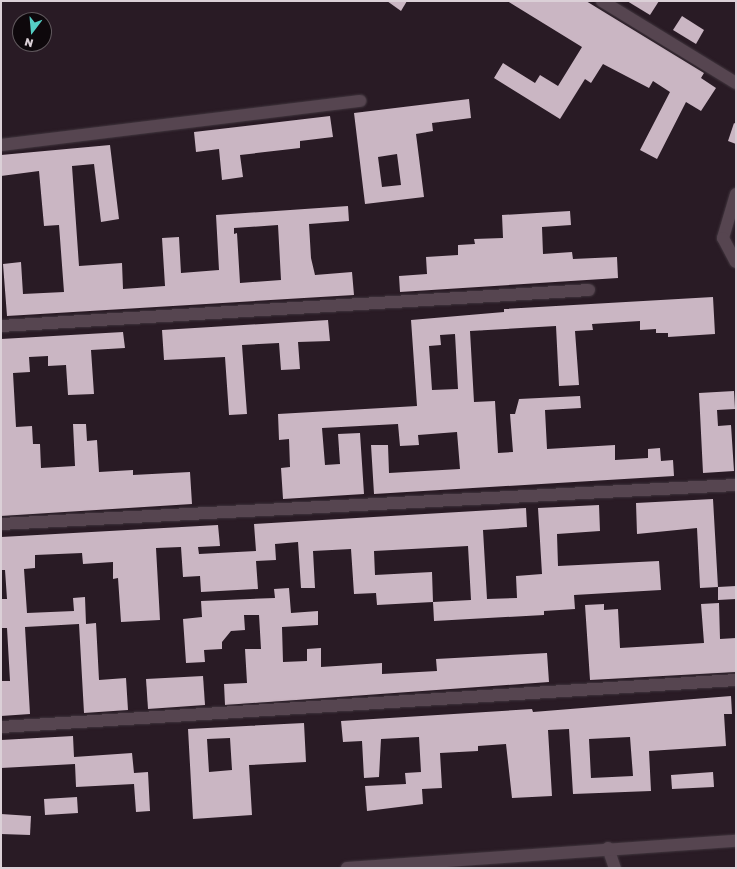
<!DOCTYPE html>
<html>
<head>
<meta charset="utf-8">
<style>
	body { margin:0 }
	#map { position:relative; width:737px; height:869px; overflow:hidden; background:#291b25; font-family:"Golos Text",sans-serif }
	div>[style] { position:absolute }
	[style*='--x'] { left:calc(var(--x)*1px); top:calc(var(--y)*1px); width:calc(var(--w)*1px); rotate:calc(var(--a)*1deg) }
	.building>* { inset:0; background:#cab6c3 }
	.roads { filter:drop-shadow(0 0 1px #41363e) drop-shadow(0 0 1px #41363e) }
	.minor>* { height:12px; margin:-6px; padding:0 6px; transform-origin:6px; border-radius:6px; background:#564550 }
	span { translate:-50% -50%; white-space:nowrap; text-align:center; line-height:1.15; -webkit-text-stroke:4px #0e080c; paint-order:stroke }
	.frame { position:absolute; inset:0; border:2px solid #dbd0d7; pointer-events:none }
	.north { position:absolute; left:12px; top:12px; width:40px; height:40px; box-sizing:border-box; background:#0e080c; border:1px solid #60585d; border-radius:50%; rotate:196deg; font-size:11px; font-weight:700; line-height:16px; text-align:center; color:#dbd0d7 }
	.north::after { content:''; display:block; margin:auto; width:14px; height:18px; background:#55cec5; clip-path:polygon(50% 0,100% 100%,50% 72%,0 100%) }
</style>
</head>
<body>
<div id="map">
	<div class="building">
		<div style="clip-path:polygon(387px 1px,407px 1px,401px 11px)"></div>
		<div style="clip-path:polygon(507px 1px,586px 1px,704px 73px,701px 78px,716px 88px,701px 111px,686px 102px,657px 159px,640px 150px,670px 92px,653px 81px,649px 88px,603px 64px,591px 83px,585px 79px,560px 119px,494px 78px,503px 63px,535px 83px,540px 75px,558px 86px,582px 47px)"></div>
		<div style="clip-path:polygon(627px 1px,659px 1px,650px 15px)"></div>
		<div style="clip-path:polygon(682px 16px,704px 30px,696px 44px,673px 30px)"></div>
		<div style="clip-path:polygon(evenodd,469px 99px,471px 118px,432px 123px,433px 131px,416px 134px,424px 197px,365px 204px,354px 113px,469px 99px,397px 154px,401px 185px,382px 187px,378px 157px,397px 154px)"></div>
		<div style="clip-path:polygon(330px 116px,333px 137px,300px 141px,300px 148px,240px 155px,243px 177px,222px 180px,219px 149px,196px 152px,194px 132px)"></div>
		<div style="clip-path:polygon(734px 123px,736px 124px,736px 144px,728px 141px)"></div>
		<div style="clip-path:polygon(evenodd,110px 145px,119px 219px,101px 222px,94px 164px,72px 166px,79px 266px,122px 263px,123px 289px,165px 286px,162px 238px,179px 237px,181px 273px,219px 270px,216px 215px,348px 206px,349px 221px,309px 224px,311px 258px,315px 275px,352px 272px,354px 295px,7px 316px,3px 264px,21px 262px,23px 294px,64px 292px,59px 225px,44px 226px,39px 171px,1px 176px,1px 155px,110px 145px,278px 225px,281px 280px,240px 283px,237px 233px,234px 234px,234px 228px,278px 225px)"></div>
		<div style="clip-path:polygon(570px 211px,571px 225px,542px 227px,543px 254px,572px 252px,573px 259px,617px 257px,618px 278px,400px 292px,399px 276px,427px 274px,426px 257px,458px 255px,458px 245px,475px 244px,474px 239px,503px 238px,502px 215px)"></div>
		<div style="clip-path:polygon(evenodd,713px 297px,715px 334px,668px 337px,668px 333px,656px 333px,656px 329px,640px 330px,640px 321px,592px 324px,593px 330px,575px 331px,579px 385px,559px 386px,556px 326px,470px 331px,474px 402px,495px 401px,498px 453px,513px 452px,510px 414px,515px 414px,519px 399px,580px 396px,581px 408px,545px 410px,547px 449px,615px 445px,615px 460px,648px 458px,648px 449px,660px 448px,661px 461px,673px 460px,674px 476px,374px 494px,371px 445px,388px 445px,389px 473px,460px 469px,457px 432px,418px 435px,419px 445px,400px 446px,398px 424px,322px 428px,325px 465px,340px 464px,338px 434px,360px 433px,364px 494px,283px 499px,281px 468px,290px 467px,289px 439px,279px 440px,278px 414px,417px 406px,411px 320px,504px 312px,504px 309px,713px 297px,455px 334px,458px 389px,432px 390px,429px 346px,441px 345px,440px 335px,455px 334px)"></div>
		<div style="clip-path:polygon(328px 320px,330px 341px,298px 342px,300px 369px,281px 370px,279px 343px,242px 345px,247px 414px,229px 415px,225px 357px,164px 360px,162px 330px)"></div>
		<div style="clip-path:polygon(123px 332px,125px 348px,91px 350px,94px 394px,68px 395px,66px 365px,48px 366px,48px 356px,29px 357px,30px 372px,13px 373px,16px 427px,32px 426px,33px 444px,40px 444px,41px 468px,75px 466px,73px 424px,86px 424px,87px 441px,97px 440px,99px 472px,133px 470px,133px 475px,190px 472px,192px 504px,1px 516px,1px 339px)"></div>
		<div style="clip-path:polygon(734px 391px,735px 409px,717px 410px,718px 426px,731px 425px,734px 471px,703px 473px,699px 393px)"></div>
		<div style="clip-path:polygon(713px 499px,718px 587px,736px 586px,736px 599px,718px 600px,718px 587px,700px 588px,697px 528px,637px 534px,636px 503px)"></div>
		<div style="clip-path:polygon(599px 505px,600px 531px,557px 534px,558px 566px,659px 561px,661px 590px,574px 595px,575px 609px,544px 611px,544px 615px,434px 621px,433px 602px,471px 600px,468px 546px,374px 551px,375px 575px,432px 572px,433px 602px,377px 605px,376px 593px,354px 594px,351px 549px,313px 551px,315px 588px,301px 588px,298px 542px,275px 544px,276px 560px,256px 561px,258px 589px,201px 592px,200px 576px,183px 577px,181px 547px,156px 548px,160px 620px,121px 622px,118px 578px,113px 579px,113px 562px,83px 564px,82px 553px,35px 555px,35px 568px,24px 569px,27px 613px,74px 611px,73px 598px,85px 597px,86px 624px,96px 623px,99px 680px,126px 678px,128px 710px,84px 713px,79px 624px,25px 627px,30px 714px,1px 716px,1px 681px,10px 681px,7px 628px,1px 628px,1px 599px,7px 599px,5px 570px,1px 570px,1px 537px,218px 525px,220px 546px,198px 547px,199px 554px,256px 551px,254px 524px,526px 508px,527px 527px,483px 530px,487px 599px,517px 598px,516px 576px,542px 574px,538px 508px)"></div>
		<div style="clip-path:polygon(289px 588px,291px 613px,318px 611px,318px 625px,282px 627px,283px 662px,307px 661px,307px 649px,321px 648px,321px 667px,382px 663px,382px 674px,437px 671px,436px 659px,547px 653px,549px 682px,225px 705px,224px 684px,247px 683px,245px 649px,261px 649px,259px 615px,244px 615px,245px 630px,231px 631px,222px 642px,222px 649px,204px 650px,205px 662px,186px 663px,183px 619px,202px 617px,201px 601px,275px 598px,274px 589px)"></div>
		<div style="clip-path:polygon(719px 603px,720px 639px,736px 638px,736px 672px,590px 680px,585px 605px,604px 604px,604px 610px,618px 609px,620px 648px,704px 643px,701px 604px)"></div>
		<div style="clip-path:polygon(203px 676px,205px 705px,148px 709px,146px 679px)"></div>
		<div style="clip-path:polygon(evenodd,731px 696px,732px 714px,724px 714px,726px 746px,649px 751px,651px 791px,573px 794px,569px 729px,548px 730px,552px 796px,512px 798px,506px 744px,478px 746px,478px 751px,440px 753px,442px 788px,422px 789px,423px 804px,367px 811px,365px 786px,406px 784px,405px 773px,421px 772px,419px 737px,381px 739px,379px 777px,364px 778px,362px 741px,343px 742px,341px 721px,532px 709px,533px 712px,731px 696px,630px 737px,633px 776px,591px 778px,589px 739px,630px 737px)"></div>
		<div style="clip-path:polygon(evenodd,304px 723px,306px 762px,249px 765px,252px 815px,193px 819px,188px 729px,304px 723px,230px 738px,232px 770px,209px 772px,207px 739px,230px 738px)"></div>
		<div style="clip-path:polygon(73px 736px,74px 757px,132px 753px,134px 773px,148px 772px,150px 811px,136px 812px,134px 784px,76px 787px,75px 764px,1px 768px,1px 740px)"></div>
		<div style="clip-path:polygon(713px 772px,714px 787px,672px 789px,671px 775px)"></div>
		<div style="clip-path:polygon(77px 797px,78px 813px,45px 815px,44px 799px)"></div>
		<div style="clip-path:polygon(1px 814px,31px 816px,30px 835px,1px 834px)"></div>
	</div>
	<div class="roads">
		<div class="minor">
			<div style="--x:602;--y:1;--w:157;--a:31.5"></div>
			<div style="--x:1;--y:145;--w:362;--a:-7"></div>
			<div style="--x:736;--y:194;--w:46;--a:106.5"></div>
			<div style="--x:723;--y:238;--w:27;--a:62"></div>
			<div style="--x:1;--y:326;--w:589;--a:-3.5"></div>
			<div style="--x:1;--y:524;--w:736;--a:-3.04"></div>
			<div style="--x:1;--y:727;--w:737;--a:-3.66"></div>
			<div style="--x:608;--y:848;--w:21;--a:71"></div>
			<div style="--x:347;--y:868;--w:390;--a:-4"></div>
		</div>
	</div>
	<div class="frame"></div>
	<div class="north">N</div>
</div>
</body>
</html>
